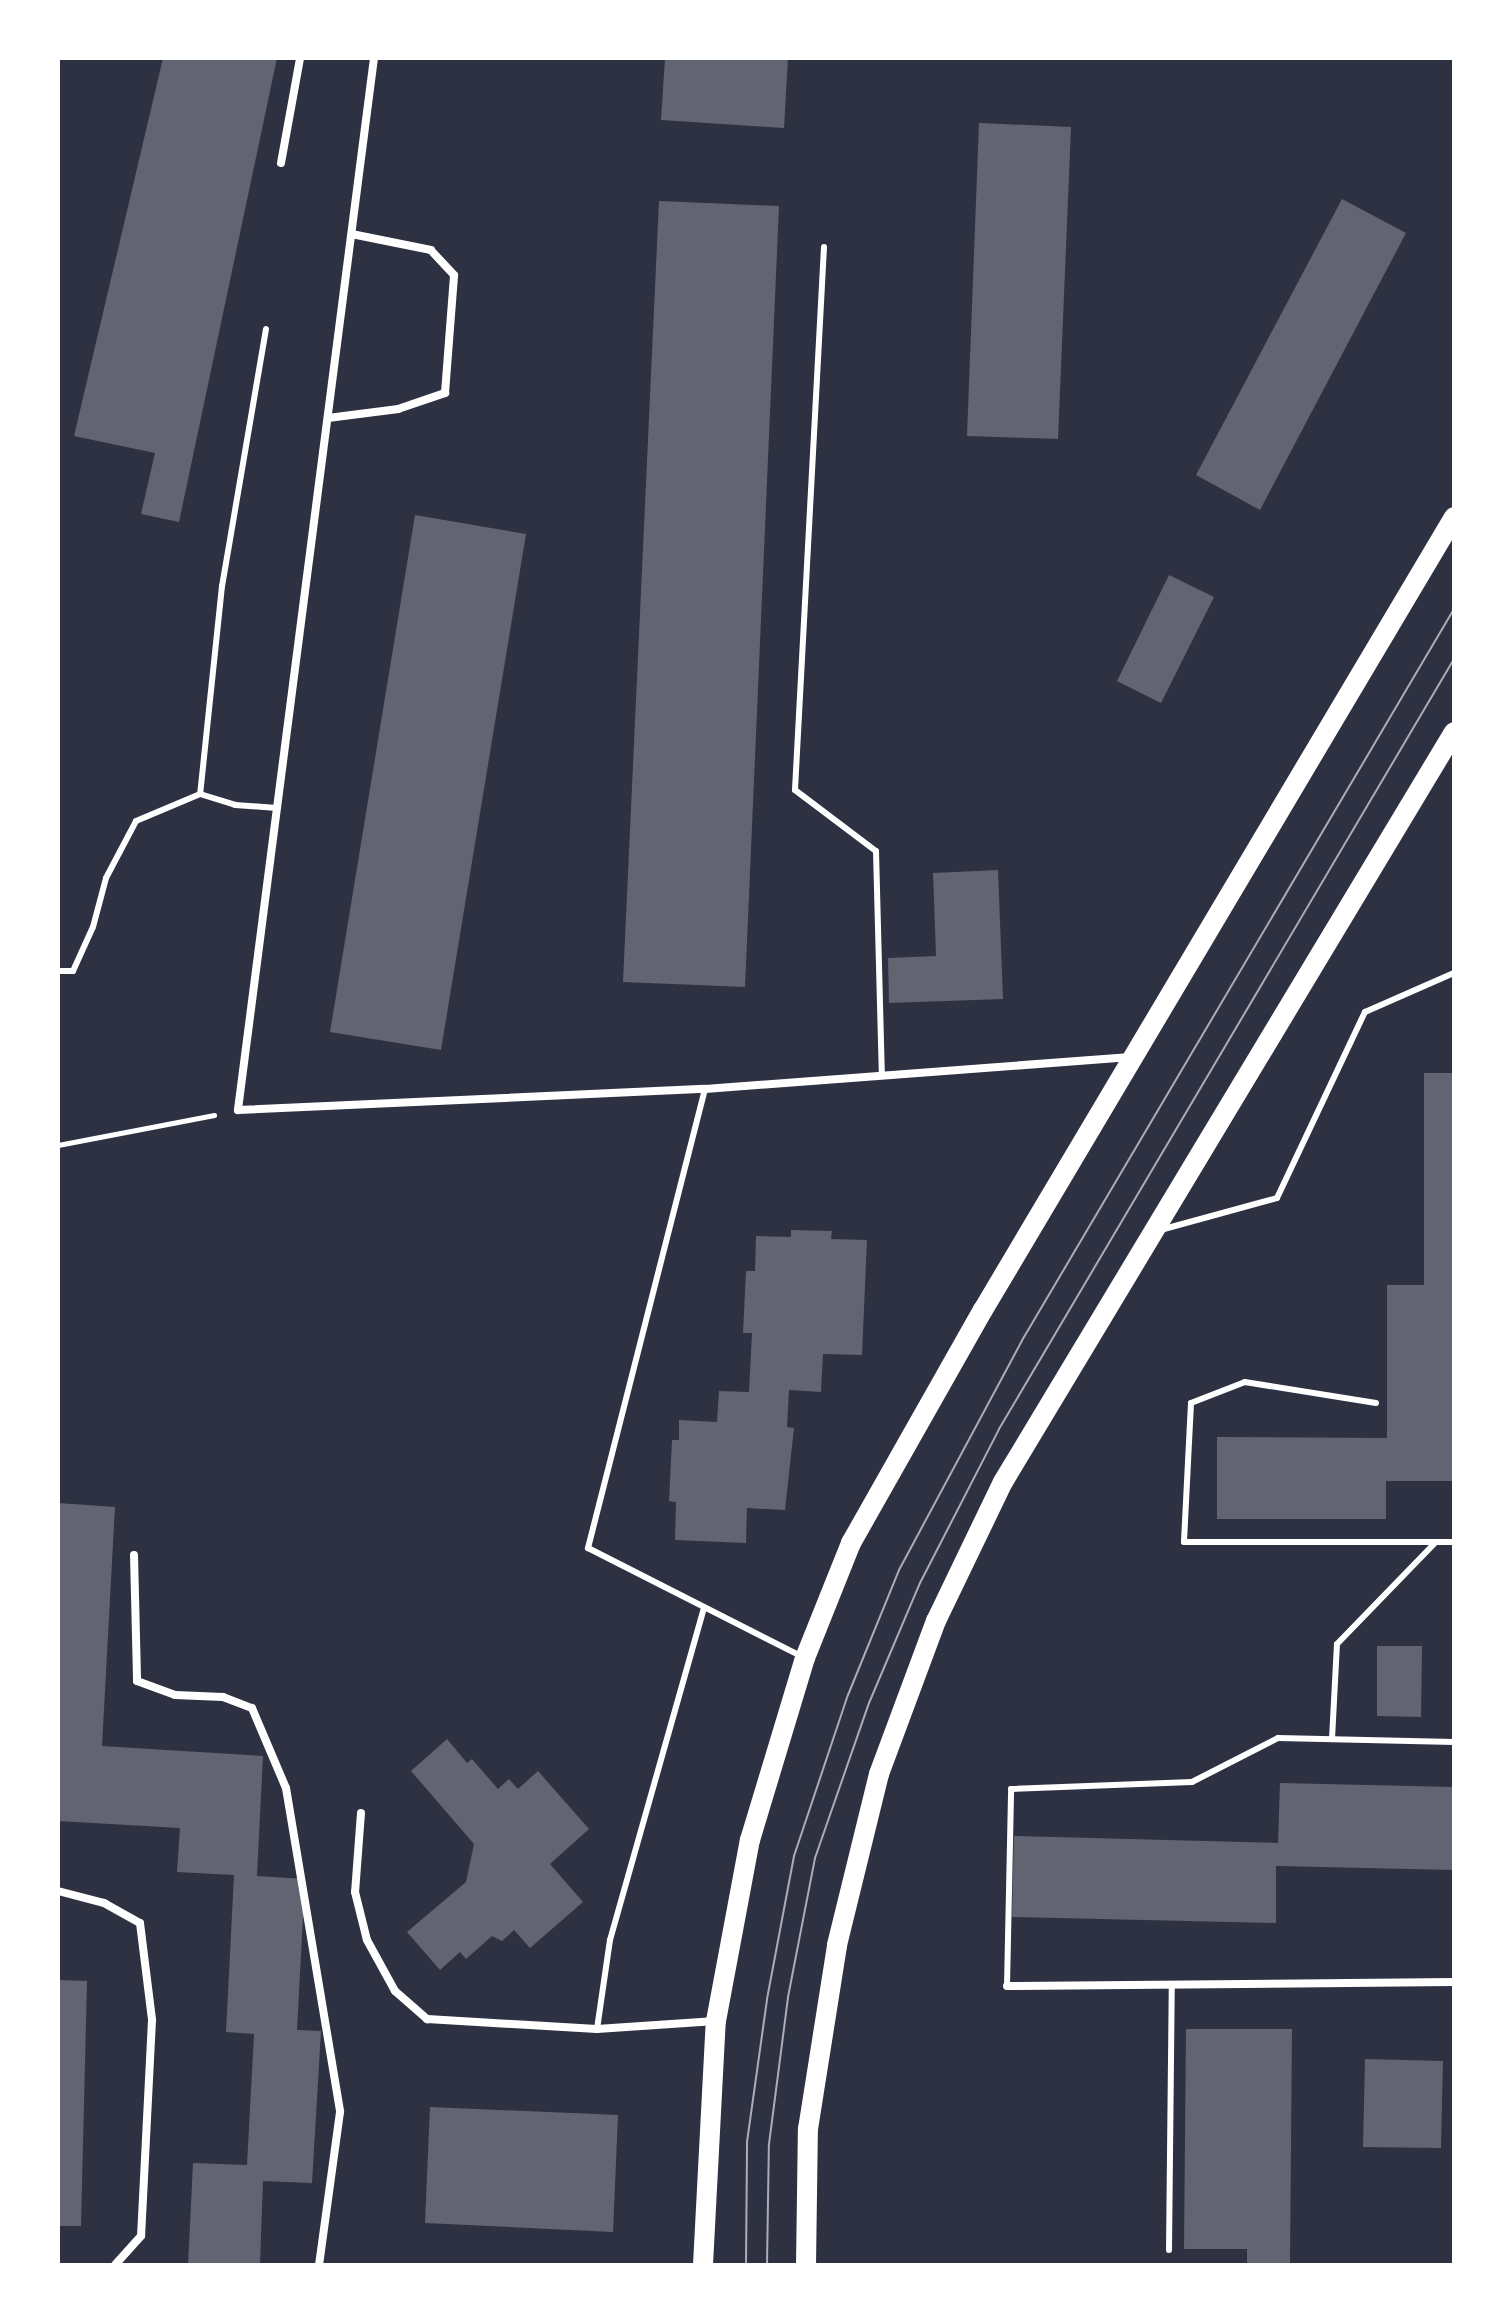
<!DOCTYPE html>
<html>
<head>
<meta charset="utf-8">
<style>
	body { margin:0 }
	#map { position:relative; width:1512px; height:2323px; overflow:hidden; background:#2d3142; font-family:"Noto Sans",sans-serif }
	div>[style] { position:absolute }
	[style*='--x'] { left:calc(var(--x)*1px); top:calc(var(--y)*1px); width:calc(var(--w)*1px); rotate:calc(var(--a)*1deg) }
	.building>* { inset:0; background:#626471 }
	.path>* { height:5px; margin:-2.5px; padding:0 2.5px; transform-origin:2.5px; border-radius:2.5px; background:#fff }
	.service>* { height:6px; margin:-3px; padding:0 3px; transform-origin:3px; border-radius:3px; background:#fff }
	.minor>* { height:8px; margin:-4px; padding:0 4px; transform-origin:4px; border-radius:4px; background:#fff }
	.primary>* { height:20px; margin:-10px; padding:0 10px; transform-origin:10px; border-radius:10px; background:#fff }
	.tram>* { height:2px; margin:-1px; padding:0 1px; transform-origin:1px; border-radius:1px; background:#abadb3 }
	span { translate:-50% -50%; white-space:nowrap; text-align:center; line-height:1.15; -webkit-text-stroke:6px #fff; paint-order:stroke }
	.frame { position:absolute; inset:0; border:60px solid #fff; pointer-events:none }
</style>
</head>
<body>
<div id="map">
	<div class="building">
		<div style="clip-path:polygon(163px 58px,277px 58px,179px 522px,141px 514px,155px 453px,74px 436px)"></div>
		<div style="clip-path:polygon(665px 58px,788px 58px,784px 128px,661px 120px)"></div>
		<div style="clip-path:polygon(979px 123px,1071px 127px,1058px 439px,967px 436px)"></div>
		<div style="clip-path:polygon(1342px 199px,1406px 233px,1260px 510px,1196px 475px)"></div>
		<div style="clip-path:polygon(659px 201px,779px 206px,745px 987px,623px 982px)"></div>
		<div style="clip-path:polygon(415px 515px,526px 534px,441px 1050px,330px 1032px)"></div>
		<div style="clip-path:polygon(1169px 575px,1214px 597px,1161px 703px,1117px 681px)"></div>
		<div style="clip-path:polygon(998px 870px,1003px 999px,889px 1003px,888px 958px,936px 956px,933px 873px)"></div>
		<div style="clip-path:polygon(1424px 1073px,1454px 1073px,1454px 1481px,1386px 1481px,1386px 1519px,1217px 1519px,1217px 1437px,1387px 1438px,1387px 1285px,1424px 1285px)"></div>
		<div style="clip-path:polygon(791px 1230px,832px 1231px,831px 1239px,867px 1240px,862px 1355px,823px 1354px,821px 1392px,789px 1390px,787px 1427px,794px 1428px,785px 1510px,747px 1508px,746px 1543px,675px 1540px,676px 1502px,669px 1501px,672px 1440px,679px 1440px,679px 1420px,717px 1422px,719px 1391px,749px 1392px,752px 1333px,743px 1333px,746px 1271px,755px 1271px,756px 1236px,791px 1237px)"></div>
		<div style="clip-path:polygon(58px 1503px,115px 1507px,102px 1746px,263px 1756px,257px 1876px,305px 1879px,297px 2030px,321px 2031px,312px 2183px,263px 2181px,260px 2265px,188px 2265px,193px 2163px,247px 2165px,254px 2034px,226px 2032px,234px 1875px,177px 1872px,180px 1828px,58px 1821px)"></div>
		<div style="clip-path:polygon(1377px 1646px,1422px 1646px,1421px 1717px,1377px 1716px)"></div>
		<div style="clip-path:polygon(447px 1739px,467px 1763px,472px 1759px,498px 1789px,509px 1779px,518px 1789px,538px 1771px,589px 1829px,550px 1864px,583px 1902px,530px 1948px,514px 1930px,502px 1941px,492px 1936px,466px 1959px,460px 1952px,440px 1970px,407px 1932px,466px 1882px,474px 1844px,411px 1771px)"></div>
		<div style="clip-path:polygon(1280px 1783px,1454px 1787px,1454px 1870px,1276px 1866px,1276px 1923px,1012px 1917px,1014px 1836px,1278px 1843px)"></div>
		<div style="clip-path:polygon(58px 1980px,87px 1981px,81px 2226px,58px 2226px)"></div>
		<div style="clip-path:polygon(1186px 2029px,1292px 2029px,1290px 2265px,1247px 2265px,1247px 2249px,1184px 2249px)"></div>
		<div style="clip-path:polygon(1365px 2059px,1443px 2061px,1441px 2148px,1363px 2147px)"></div>
		<div style="clip-path:polygon(430px 2107px,618px 2115px,613px 2232px,425px 2223px)"></div>
	</div>
	<div class="path">
		<div style="--x:58;--y:1145;--w:159;--a:-10.9"></div>
	</div>
	<div class="service">
		<div style="--x:824;--y:247;--w:544;--a:93.06"></div>
		<div style="--x:795;--y:790;--w:101;--a:37"></div>
		<div style="--x:876;--y:851;--w:225;--a:88.5"></div>
		<div style="--x:266;--y:329;--w:261;--a:99.7"></div>
		<div style="--x:222;--y:586;--w:209;--a:96"></div>
		<div style="--x:200;--y:794;--w:37;--a:17"></div>
		<div style="--x:235;--y:805;--w:42;--a:4.1"></div>
		<div style="--x:58;--y:971;--w:15;--a:0"></div>
		<div style="--x:73;--y:971;--w:48;--a:-65.6"></div>
		<div style="--x:93;--y:927;--w:51;--a:-75.1"></div>
		<div style="--x:106;--y:878;--w:64;--a:-62.2"></div>
		<div style="--x:136;--y:821;--w:69;--a:-22.9"></div>
		<div style="--x:705;--y:1089;--w:474;--a:104.3"></div>
		<div style="--x:588;--y:1548;--w:239;--a:26.9"></div>
		<div style="--x:1164;--y:1229;--w:117;--a:-15.3"></div>
		<div style="--x:1277;--y:1198;--w:206;--a:-64.7"></div>
		<div style="--x:1365;--y:1012;--w:97;--a:-23.7"></div>
		<div style="--x:1376;--y:1403;--w:133;--a:-170.9"></div>
		<div style="--x:1245;--y:1382;--w:58;--a:158.7"></div>
		<div style="--x:1191;--y:1403;--w:139;--a:92.9"></div>
		<div style="--x:1184;--y:1542;--w:270;--a:0"></div>
		<div style="--x:1332;--y:1739;--w:95;--a:-87"></div>
		<div style="--x:1337;--y:1644;--w:141;--a:-45.9"></div>
		<div style="--x:1007;--y:1986;--w:197;--a:-88.8"></div>
		<div style="--x:1011;--y:1789;--w:181;--a:-2.2"></div>
		<div style="--x:1192;--y:1782;--w:97;--a:-27.1"></div>
		<div style="--x:1278;--y:1738;--w:176;--a:1.3"></div>
		<div style="--x:597;--y:2029;--w:90;--a:-81.7"></div>
		<div style="--x:610;--y:1940;--w:346;--a:-74.2"></div>
		<div style="--x:1169;--y:2250;--w:266;--a:-89.4"></div>
	</div>
	<div class="minor">
		<div style="--x:374;--y:58;--w:1061;--a:97.37"></div>
		<div style="--x:238;--y:1110;--w:467;--a:-2.6"></div>
		<div style="--x:705;--y:1089;--w:427;--a:-4.3"></div>
		<div style="--x:281;--y:163;--w:107;--a:-79.7"></div>
		<div style="--x:328;--y:418;--w:71;--a:-7.3"></div>
		<div style="--x:398;--y:409;--w:50;--a:-18.8"></div>
		<div style="--x:445;--y:393;--w:118;--a:-85.6"></div>
		<div style="--x:454;--y:275;--w:34;--a:-133"></div>
		<div style="--x:431;--y:250;--w:81;--a:-168.6"></div>
		<div style="--x:134;--y:1555;--w:126;--a:88.6"></div>
		<div style="--x:137;--y:1681;--w:40;--a:20.2"></div>
		<div style="--x:175;--y:1695;--w:48;--a:2.4"></div>
		<div style="--x:223;--y:1697;--w:31;--a:21"></div>
		<div style="--x:252;--y:1708;--w:87;--a:67"></div>
		<div style="--x:286;--y:1788;--w:328;--a:80.5"></div>
		<div style="--x:340;--y:2112;--w:154;--a:97.8"></div>
		<div style="--x:361;--y:1813;--w:79;--a:94.3"></div>
		<div style="--x:355;--y:1892;--w:49;--a:76"></div>
		<div style="--x:367;--y:1940;--w:58;--a:61.2"></div>
		<div style="--x:395;--y:1991;--w:43;--a:41.2"></div>
		<div style="--x:427;--y:2019;--w:170;--a:3.4"></div>
		<div style="--x:597;--y:2029;--w:119;--a:-3.8"></div>
		<div style="--x:58;--y:1891;--w:48;--a:14.6"></div>
		<div style="--x:104;--y:1903;--w:41;--a:29.1"></div>
		<div style="--x:140;--y:1923;--w:98;--a:82.9"></div>
		<div style="--x:152;--y:2020;--w:216;--a:92.9"></div>
		<div style="--x:141;--y:2236;--w:39;--a:132"></div>
		<div style="--x:1007;--y:1986;--w:447;--a:-0.5"></div>
	</div>
	<div class="primary">
		<div style="--x:703;--y:2265;--w:244;--a:-87"></div>
		<div style="--x:716;--y:2021;--w:184;--a:-79.4"></div>
		<div style="--x:750;--y:1840;--w:190;--a:-73.2"></div>
		<div style="--x:805;--y:1658;--w:124;--a:-68.2"></div>
		<div style="--x:851;--y:1543;--w:268;--a:-60.5"></div>
		<div style="--x:983;--y:1310;--w:922;--a:-59.29"></div>
		<div style="--x:806;--y:2265;--w:136;--a:-89.2"></div>
		<div style="--x:808;--y:2129;--w:186;--a:-81"></div>
		<div style="--x:837;--y:1945;--w:176;--a:-76.2"></div>
		<div style="--x:879;--y:1774;--w:163;--a:-69.6"></div>
		<div style="--x:936;--y:1621;--w:154;--a:-64.3"></div>
		<div style="--x:1003;--y:1482;--w:875;--a:-58.98"></div>
	</div>
	<div class="tram">
		<div style="--x:746;--y:2265;--w:123;--a:-89.5"></div>
		<div style="--x:747;--y:2142;--w:144;--a:-82"></div>
		<div style="--x:767;--y:1999;--w:146;--a:-79.3"></div>
		<div style="--x:794;--y:1856;--w:170;--a:-71.5"></div>
		<div style="--x:848;--y:1695;--w:135;--a:-67.8"></div>
		<div style="--x:899;--y:1570;--w:264;--a:-61.8"></div>
		<div style="--x:1024;--y:1337;--w:846;--a:-59.43"></div>
		<div style="--x:767;--y:2265;--w:121;--a:-89.1"></div>
		<div style="--x:769;--y:2144;--w:148;--a:-82.6"></div>
		<div style="--x:788;--y:1997;--w:142;--a:-79"></div>
		<div style="--x:815;--y:1858;--w:164;--a:-70.8"></div>
		<div style="--x:869;--y:1703;--w:130;--a:-67"></div>
		<div style="--x:920;--y:1583;--w:173;--a:-62.8"></div>
		<div style="--x:999;--y:1429;--w:894;--a:-59.42"></div>
	</div>
	<div class="frame"></div>
</div>
</body>
</html>
